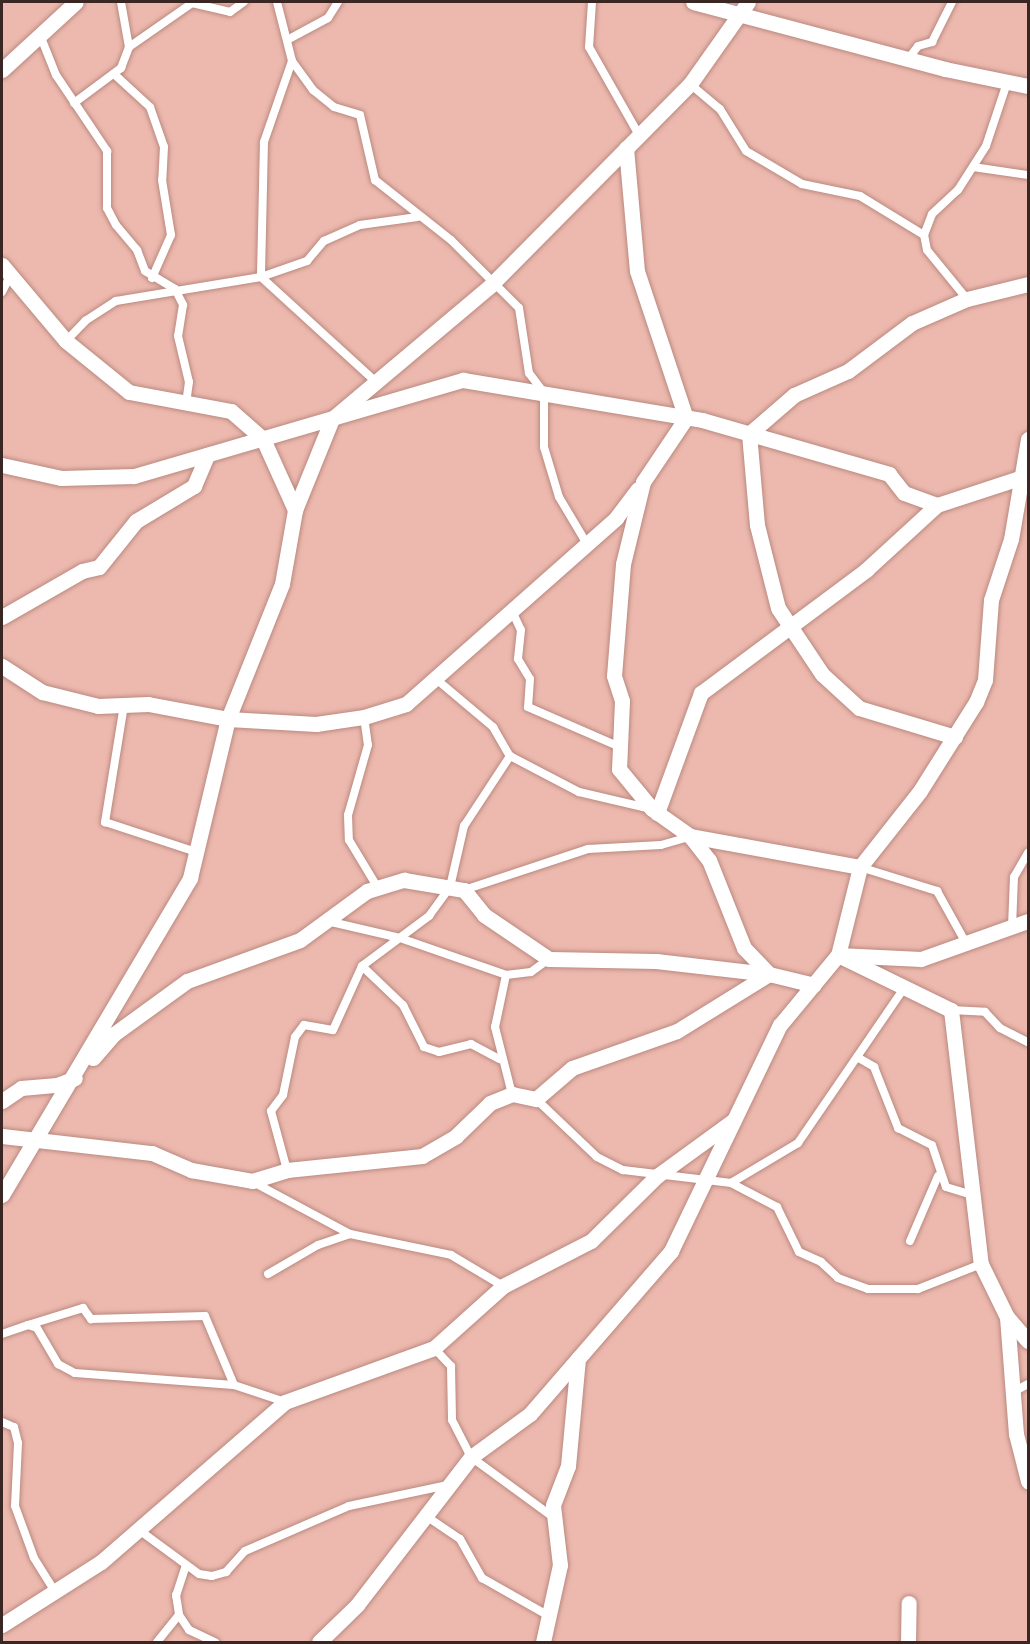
<!DOCTYPE html>
<html>
<head>
<meta charset="utf-8">
<style>
	body { margin:0 }
	#map { position:relative; width:1030px; height:1644px; overflow:hidden; background:#edb9af; font-family:"Asap Condensed",sans-serif }
	div>[style] { position:absolute }
	[style*='--x'] { left:calc(var(--x)*1px); top:calc(var(--y)*1px); width:calc(var(--w)*1px); rotate:calc(var(--a)*1deg) }
	.roads { filter:drop-shadow(0 0 2px #ba897f) drop-shadow(0 0 2px #ba897f) }
	.service>* { height:8px; margin:-4px; padding:0 4px; transform-origin:4px; border-radius:4px; background:#fff }
	.minor>* { height:15px; margin:-7.5px; padding:0 7.5px; transform-origin:7.5px; border-radius:7.5px; background:#fff }
	span { translate:-50% -50%; white-space:nowrap; text-align:center; line-height:1.15; -webkit-text-stroke:6px #fce1db; paint-order:stroke }
	.frame { position:absolute; inset:0; border:3px solid #3a2622; pointer-events:none }
</style>
</head>
<body>
<div id="map">
	<div class="roads">
		<div class="service">
			<div style="--x:277;--y:2;--w:61;--a:75.7"></div>
			<div style="--x:292;--y:61;--w:86;--a:109.1"></div>
			<div style="--x:264;--y:142;--w:135;--a:91.3"></div>
			<div style="--x:261;--y:277;--w:157;--a:42.4"></div>
			<div style="--x:592;--y:2;--w:45;--a:93.8"></div>
			<div style="--x:589;--y:47;--w:101;--a:60.4"></div>
			<div style="--x:40;--y:35;--w:43;--a:68.2"></div>
			<div style="--x:56;--y:75;--w:92;--a:56.1"></div>
			<div style="--x:107;--y:151;--w:57;--a:90"></div>
			<div style="--x:107;--y:208;--w:19;--a:62"></div>
			<div style="--x:116;--y:225;--w:33;--a:50"></div>
			<div style="--x:137;--y:250;--w:22;--a:69"></div>
			<div style="--x:145;--y:271;--w:35;--a:31"></div>
			<div style="--x:175;--y:289;--w:18;--a:63"></div>
			<div style="--x:183;--y:305;--w:31;--a:99"></div>
			<div style="--x:178;--y:336;--w:47;--a:76.6"></div>
			<div style="--x:189;--y:382;--w:22;--a:98"></div>
			<div style="--x:289;--y:39;--w:44;--a:-28.3"></div>
			<div style="--x:328;--y:18;--w:19;--a:-58"></div>
			<div style="--x:129;--y:47;--w:77;--a:-34.9"></div>
			<div style="--x:192;--y:3;--w:39;--a:13"></div>
			<div style="--x:230;--y:12;--w:17;--a:-36"></div>
			<div style="--x:908;--y:59;--w:16;--a:-52"></div>
			<div style="--x:918;--y:46;--w:15;--a:-16"></div>
			<div style="--x:932;--y:42;--w:45;--a:-63.4"></div>
			<div style="--x:292;--y:61;--w:36;--a:54"></div>
			<div style="--x:313;--y:90;--w:27;--a:39"></div>
			<div style="--x:334;--y:107;--w:27;--a:17"></div>
			<div style="--x:360;--y:115;--w:67;--a:77"></div>
			<div style="--x:375;--y:180;--w:97;--a:38.3"></div>
			<div style="--x:451;--y:240;--w:96;--a:45"></div>
			<div style="--x:519;--y:308;--w:66;--a:81.3"></div>
			<div style="--x:529;--y:373;--w:25;--a:53"></div>
			<div style="--x:544;--y:393;--w:54;--a:90"></div>
			<div style="--x:544;--y:447;--w:52;--a:73.3"></div>
			<div style="--x:559;--y:497;--w:55;--a:59.2"></div>
			<div style="--x:114;--y:74;--w:49;--a:42.5"></div>
			<div style="--x:150;--y:107;--w:42;--a:70.7"></div>
			<div style="--x:164;--y:147;--w:33;--a:93"></div>
			<div style="--x:162;--y:180;--w:56;--a:80.7"></div>
			<div style="--x:171;--y:235;--w:47;--a:113.8"></div>
			<div style="--x:690;--y:84;--w:39;--a:40"></div>
			<div style="--x:720;--y:109;--w:49;--a:58.2"></div>
			<div style="--x:746;--y:151;--w:65;--a:30.5"></div>
			<div style="--x:802;--y:184;--w:59;--a:11.7"></div>
			<div style="--x:860;--y:196;--w:75;--a:31.4"></div>
			<div style="--x:74;--y:103;--w:59;--a:-36.7"></div>
			<div style="--x:121;--y:68;--w:22;--a:-69"></div>
			<div style="--x:129;--y:47;--w:46;--a:-100.1"></div>
			<div style="--x:973;--y:167;--w:56;--a:8.3"></div>
			<div style="--x:2;--y:292;--w:16;--a:-63"></div>
			<div style="--x:967;--y:299;--w:63;--a:-129.2"></div>
			<div style="--x:927;--y:250;--w:15;--a:-101"></div>
			<div style="--x:924;--y:235;--w:22;--a:-69"></div>
			<div style="--x:932;--y:214;--w:35;--a:-43"></div>
			<div style="--x:958;--y:190;--w:52;--a:-57.5"></div>
			<div style="--x:986;--y:146;--w:66;--a:-71.6"></div>
			<div style="--x:66;--y:341;--w:28;--a:-46"></div>
			<div style="--x:85;--y:321;--w:37;--a:-33"></div>
			<div style="--x:116;--y:301;--w:147;--a:-9.4"></div>
			<div style="--x:261;--y:277;--w:49;--a:-19.2"></div>
			<div style="--x:307;--y:261;--w:26;--a:-50"></div>
			<div style="--x:324;--y:241;--w:39;--a:-24"></div>
			<div style="--x:360;--y:225;--w:58;--a:-8"></div>
			<div style="--x:512;--y:611;--w:21;--a:65"></div>
			<div style="--x:521;--y:630;--w:29;--a:96"></div>
			<div style="--x:518;--y:659;--w:23;--a:59"></div>
			<div style="--x:530;--y:679;--w:28;--a:94"></div>
			<div style="--x:528;--y:707;--w:100;--a:23.5"></div>
			<div style="--x:436;--y:679;--w:75;--a:40.1"></div>
			<div style="--x:493;--y:727;--w:34;--a:60"></div>
			<div style="--x:510;--y:756;--w:78;--a:27.6"></div>
			<div style="--x:579;--y:792;--w:70;--a:13.2"></div>
			<div style="--x:124;--y:705;--w:119;--a:99.2"></div>
			<div style="--x:105;--y:822;--w:96;--a:18.2"></div>
			<div style="--x:364;--y:717;--w:28;--a:82"></div>
			<div style="--x:368;--y:745;--w:73;--a:105.9"></div>
			<div style="--x:348;--y:815;--w:25;--a:88"></div>
			<div style="--x:349;--y:840;--w:56;--a:58.9"></div>
			<div style="--x:860;--y:867;--w:81;--a:17.3"></div>
			<div style="--x:937;--y:891;--w:60;--a:60.9"></div>
			<div style="--x:464;--y:890;--w:131;--a:-18.3"></div>
			<div style="--x:588;--y:849;--w:73;--a:-3.1"></div>
			<div style="--x:661;--y:845;--w:29;--a:-16"></div>
			<div style="--x:327;--y:921;--w:75;--a:13.1"></div>
			<div style="--x:400;--y:938;--w:112;--a:19.2"></div>
			<div style="--x:506;--y:975;--w:25;--a:-7"></div>
			<div style="--x:531;--y:972;--w:22;--a:-36"></div>
			<div style="--x:1012;--y:927;--w:50;--a:-87.7"></div>
			<div style="--x:1014;--y:877;--w:28;--a:-60"></div>
			<div style="--x:362;--y:966;--w:57;--a:43.6"></div>
			<div style="--x:403;--y:1005;--w:47;--a:63.4"></div>
			<div style="--x:424;--y:1047;--w:16;--a:18"></div>
			<div style="--x:439;--y:1052;--w:33;--a:-14"></div>
			<div style="--x:471;--y:1044;--w:32;--a:28"></div>
			<div style="--x:506;--y:975;--w:53;--a:101.9"></div>
			<div style="--x:495;--y:1027;--w:69;--a:75.8"></div>
			<div style="--x:951;--y:1010;--w:34;--a:3"></div>
			<div style="--x:985;--y:1012;--w:22;--a:47"></div>
			<div style="--x:1000;--y:1028;--w:31;--a:27"></div>
			<div style="--x:857;--y:1057;--w:20;--a:30"></div>
			<div style="--x:874;--y:1067;--w:66;--a:68.5"></div>
			<div style="--x:898;--y:1128;--w:38;--a:27"></div>
			<div style="--x:932;--y:1145;--w:44;--a:71.6"></div>
			<div style="--x:946;--y:1187;--w:28;--a:17"></div>
			<div style="--x:536;--y:1099;--w:84;--a:43.6"></div>
			<div style="--x:597;--y:1157;--w:29;--a:27"></div>
			<div style="--x:623;--y:1170;--w:109;--a:6.9"></div>
			<div style="--x:731;--y:1183;--w:78;--a:-30.8"></div>
			<div style="--x:798;--y:1143;--w:189;--a:-55.6"></div>
			<div style="--x:287;--y:1170;--w:61;--a:-105.2"></div>
			<div style="--x:271;--y:1111;--w:20;--a:-53"></div>
			<div style="--x:283;--y:1095;--w:59;--a:-78.3"></div>
			<div style="--x:295;--y:1037;--w:15;--a:-53"></div>
			<div style="--x:304;--y:1025;--w:29;--a:10"></div>
			<div style="--x:333;--y:1030;--w:70;--a:-65.6"></div>
			<div style="--x:362;--y:966;--w:84;--a:-36.7"></div>
			<div style="--x:429;--y:916;--w:36;--a:-54"></div>
			<div style="--x:450;--y:887;--w:63;--a:-77.1"></div>
			<div style="--x:464;--y:826;--w:84;--a:-56.7"></div>
			<div style="--x:253;--y:1182;--w:110;--a:28.2"></div>
			<div style="--x:350;--y:1234;--w:103;--a:11.7"></div>
			<div style="--x:451;--y:1255;--w:61;--a:30.8"></div>
			<div style="--x:731;--y:1183;--w:52;--a:27.6"></div>
			<div style="--x:777;--y:1207;--w:50;--a:63.9"></div>
			<div style="--x:799;--y:1252;--w:24;--a:24"></div>
			<div style="--x:821;--y:1262;--w:23;--a:43"></div>
			<div style="--x:838;--y:1278;--w:32;--a:20"></div>
			<div style="--x:868;--y:1289;--w:50;--a:0"></div>
			<div style="--x:918;--y:1289;--w:68;--a:-21.6"></div>
			<div style="--x:910;--y:1241;--w:71;--a:-66.7"></div>
			<div style="--x:268;--y:1274;--w:58;--a:-30.1"></div>
			<div style="--x:318;--y:1245;--w:34;--a:-19"></div>
			<div style="--x:28;--y:1325;--w:58;--a:-17.2"></div>
			<div style="--x:83;--y:1308;--w:14;--a:54"></div>
			<div style="--x:91;--y:1319;--w:114;--a:-1.5"></div>
			<div style="--x:205;--y:1316;--w:75;--a:67.2"></div>
			<div style="--x:2;--y:1334;--w:28;--a:-19"></div>
			<div style="--x:28;--y:1325;--w:9;--a:18"></div>
			<div style="--x:37;--y:1328;--w:42;--a:59.7"></div>
			<div style="--x:58;--y:1364;--w:19;--a:28"></div>
			<div style="--x:75;--y:1373;--w:159;--a:4.3"></div>
			<div style="--x:234;--y:1385;--w:54;--a:18.4"></div>
			<div style="--x:434;--y:1348;--w:25;--a:47"></div>
			<div style="--x:451;--y:1366;--w:54;--a:88.9"></div>
			<div style="--x:452;--y:1420;--w:42;--a:62.8"></div>
			<div style="--x:471;--y:1457;--w:102;--a:36.2"></div>
			<div style="--x:1013;--y:1392;--w:17;--a:-28"></div>
			<div style="--x:2;--y:1422;--w:13;--a:23"></div>
			<div style="--x:14;--y:1427;--w:16;--a:76"></div>
			<div style="--x:18;--y:1443;--w:63;--a:92.7"></div>
			<div style="--x:15;--y:1506;--w:55;--a:69.9"></div>
			<div style="--x:34;--y:1558;--w:39;--a:58"></div>
			<div style="--x:426;--y:1516;--w:41;--a:34.1"></div>
			<div style="--x:460;--y:1539;--w:45;--a:60.6"></div>
			<div style="--x:482;--y:1578;--w:77;--a:29.6"></div>
			<div style="--x:139;--y:1530;--w:74;--a:36.3"></div>
			<div style="--x:199;--y:1574;--w:13;--a:9"></div>
			<div style="--x:212;--y:1576;--w:15;--a:-16"></div>
			<div style="--x:226;--y:1572;--w:28;--a:-48"></div>
			<div style="--x:245;--y:1551;--w:113;--a:-23.4"></div>
			<div style="--x:349;--y:1506;--w:101;--a:-12"></div>
			<div style="--x:186;--y:1565;--w:32;--a:108"></div>
			<div style="--x:176;--y:1595;--w:20;--a:81"></div>
			<div style="--x:179;--y:1615;--w:18;--a:56"></div>
			<div style="--x:189;--y:1630;--w:29;--a:25"></div>
			<div style="--x:157;--y:1642;--w:35;--a:-51"></div>
		</div>
		<div class="minor">
			<div style="--x:693;--y:2;--w:261;--a:14.9"></div>
			<div style="--x:945;--y:69;--w:85;--a:11.6"></div>
			<div style="--x:2;--y:70;--w:100;--a:-42.6"></div>
			<div style="--x:626;--y:148;--w:123;--a:84.9"></div>
			<div style="--x:637;--y:271;--w:155;--a:71.6"></div>
			<div style="--x:686;--y:418;--w:77;--a:123.9"></div>
			<div style="--x:643;--y:482;--w:84;--a:103.7"></div>
			<div style="--x:623;--y:564;--w:112;--a:94.6"></div>
			<div style="--x:614;--y:676;--w:26;--a:72"></div>
			<div style="--x:622;--y:701;--w:68;--a:92.5"></div>
			<div style="--x:619;--y:769;--w:52;--a:50.5"></div>
			<div style="--x:652;--y:809;--w:47;--a:35.4"></div>
			<div style="--x:690;--y:836;--w:31;--a:52"></div>
			<div style="--x:709;--y:860;--w:95;--a:68.3"></div>
			<div style="--x:744;--y:948;--w:36;--a:46"></div>
			<div style="--x:2;--y:265;--w:99;--a:49.9"></div>
			<div style="--x:66;--y:341;--w:81;--a:39"></div>
			<div style="--x:129;--y:392;--w:104;--a:10.6"></div>
			<div style="--x:231;--y:411;--w:43;--a:41.2"></div>
			<div style="--x:263;--y:439;--w:78;--a:65.7"></div>
			<div style="--x:1028;--y:439;--w:101;--a:99.6"></div>
			<div style="--x:1011;--y:539;--w:64;--a:108.2"></div>
			<div style="--x:991;--y:600;--w:80;--a:94.3"></div>
			<div style="--x:985;--y:680;--w:24;--a:112"></div>
			<div style="--x:976;--y:702;--w:105;--a:122.2"></div>
			<div style="--x:920;--y:791;--w:97;--a:128.3"></div>
			<div style="--x:860;--y:867;--w:91;--a:104"></div>
			<div style="--x:838;--y:955;--w:126;--a:26"></div>
			<div style="--x:951;--y:1010;--w:256;--a:83.3"></div>
			<div style="--x:981;--y:1264;--w:59;--a:63.9"></div>
			<div style="--x:1007;--y:1317;--w:32;--a:49"></div>
			<div style="--x:2;--y:465;--w:60;--a:12.4"></div>
			<div style="--x:61;--y:478;--w:73;--a:-1.6"></div>
			<div style="--x:134;--y:476;--w:343;--a:-16.3"></div>
			<div style="--x:463;--y:380;--w:242;--a:9.5"></div>
			<div style="--x:702;--y:420;--w:195;--a:16.1"></div>
			<div style="--x:889;--y:474;--w:24;--a:52"></div>
			<div style="--x:904;--y:493;--w:35;--a:20"></div>
			<div style="--x:937;--y:505;--w:96;--a:-18.2"></div>
			<div style="--x:2;--y:617;--w:92;--a:-29.9"></div>
			<div style="--x:82;--y:571;--w:17;--a:-13"></div>
			<div style="--x:99;--y:567;--w:59;--a:-51.2"></div>
			<div style="--x:136;--y:521;--w:68;--a:-31.1"></div>
			<div style="--x:194;--y:486;--w:34;--a:-67"></div>
			<div style="--x:2;--y:666;--w:48;--a:33"></div>
			<div style="--x:42;--y:692;--w:58;--a:14"></div>
			<div style="--x:98;--y:706;--w:50;--a:-2.3"></div>
			<div style="--x:148;--y:704;--w:81;--a:10.6"></div>
			<div style="--x:228;--y:719;--w:88;--a:3.3"></div>
			<div style="--x:316;--y:724;--w:49;--a:-8.3"></div>
			<div style="--x:364;--y:717;--w:44;--a:-17.2"></div>
			<div style="--x:406;--y:704;--w:281;--a:-41.5"></div>
			<div style="--x:616;--y:518;--w:36;--a:-53"></div>
			<div style="--x:955;--y:737;--w:100;--a:-163.2"></div>
			<div style="--x:859;--y:708;--w:50;--a:-137.4"></div>
			<div style="--x:822;--y:674;--w:79;--a:-123.7"></div>
			<div style="--x:778;--y:608;--w:86;--a:-104.2"></div>
			<div style="--x:757;--y:525;--w:91;--a:-95"></div>
			<div style="--x:749;--y:434;--w:60;--a:-40.9"></div>
			<div style="--x:794;--y:395;--w:59;--a:-24"></div>
			<div style="--x:848;--y:371;--w:80;--a:-36.9"></div>
			<div style="--x:912;--y:323;--w:60;--a:-23.6"></div>
			<div style="--x:967;--y:299;--w:63;--a:-13.8"></div>
			<div style="--x:657;--y:813;--w:128;--a:-69.9"></div>
			<div style="--x:701;--y:693;--w:206;--a:-36.7"></div>
			<div style="--x:866;--y:570;--w:96;--a:-42.5"></div>
			<div style="--x:690;--y:836;--w:173;--a:10.3"></div>
			<div style="--x:93;--y:1058;--w:32;--a:-49"></div>
			<div style="--x:114;--y:1034;--w:90;--a:-36"></div>
			<div style="--x:187;--y:981;--w:120;--a:-19.9"></div>
			<div style="--x:300;--y:940;--w:83;--a:-36.2"></div>
			<div style="--x:367;--y:891;--w:39;--a:-17"></div>
			<div style="--x:404;--y:880;--w:61;--a:9.5"></div>
			<div style="--x:464;--y:890;--w:32;--a:51"></div>
			<div style="--x:484;--y:915;--w:78;--a:34.1"></div>
			<div style="--x:549;--y:959;--w:107;--a:1.1"></div>
			<div style="--x:656;--y:961;--w:114;--a:6.6"></div>
			<div style="--x:2;--y:1101;--w:23;--a:-34"></div>
			<div style="--x:21;--y:1088;--w:36;--a:-5"></div>
			<div style="--x:57;--y:1085;--w:19;--a:-21"></div>
			<div style="--x:2;--y:1136;--w:151;--a:6.5"></div>
			<div style="--x:152;--y:1153;--w:43;--a:23.6"></div>
			<div style="--x:191;--y:1170;--w:62;--a:10.2"></div>
			<div style="--x:252;--y:1181;--w:37;--a:-17"></div>
			<div style="--x:287;--y:1170;--w:136;--a:-5.9"></div>
			<div style="--x:422;--y:1156;--w:39;--a:-30"></div>
			<div style="--x:456;--y:1136;--w:47;--a:-44.1"></div>
			<div style="--x:490;--y:1103;--w:24;--a:-22"></div>
			<div style="--x:512;--y:1094;--w:25;--a:12"></div>
			<div style="--x:536;--y:1099;--w:48;--a:-40.7"></div>
			<div style="--x:572;--y:1068;--w:111;--a:-19.4"></div>
			<div style="--x:677;--y:1031;--w:108;--a:-31.8"></div>
			<div style="--x:769;--y:974;--w:46;--a:13.7"></div>
			<div style="--x:2;--y:1195;--w:369;--a:-59.3"></div>
			<div style="--x:190;--y:878;--w:163;--a:-76.6"></div>
			<div style="--x:228;--y:719;--w:145;--a:-68.2"></div>
			<div style="--x:282;--y:584;--w:75;--a:-80"></div>
			<div style="--x:295;--y:510;--w:98;--a:-67.9"></div>
			<div style="--x:332;--y:419;--w:208;--a:-40.1"></div>
			<div style="--x:491;--y:285;--w:283;--a:-45.3"></div>
			<div style="--x:690;--y:84;--w:100;--a:-54.7"></div>
			<div style="--x:1007;--y:1317;--w:117;--a:85.6"></div>
			<div style="--x:1016;--y:1434;--w:49;--a:75.7"></div>
			<div style="--x:2;--y:1625;--w:117;--a:-32.5"></div>
			<div style="--x:101;--y:1562;--w:244;--a:-41"></div>
			<div style="--x:285;--y:1402;--w:158;--a:-19.9"></div>
			<div style="--x:434;--y:1348;--w:93;--a:-41.9"></div>
			<div style="--x:503;--y:1286;--w:99;--a:-27.1"></div>
			<div style="--x:591;--y:1241;--w:93;--a:-44.6"></div>
			<div style="--x:657;--y:1176;--w:95;--a:-36"></div>
			<div style="--x:319;--y:1642;--w:53;--a:-44.2"></div>
			<div style="--x:357;--y:1605;--w:187;--a:-52.4"></div>
			<div style="--x:471;--y:1457;--w:73;--a:-36.1"></div>
			<div style="--x:530;--y:1414;--w:216;--a:-49.1"></div>
			<div style="--x:671;--y:1251;--w:251;--a:-64.3"></div>
			<div style="--x:780;--y:1025;--w:91;--a:-50.4"></div>
			<div style="--x:838;--y:955;--w:83;--a:2.8"></div>
			<div style="--x:921;--y:959;--w:114;--a:-19.6"></div>
			<div style="--x:543;--y:1642;--w:79;--a:-77.6"></div>
			<div style="--x:560;--y:1565;--w:60;--a:-96.7"></div>
			<div style="--x:553;--y:1505;--w:42;--a:-69"></div>
			<div style="--x:568;--y:1466;--w:108;--a:-84.7"></div>
			<div style="--x:908;--y:1642;--w:39;--a:-89"></div>
		</div>
	</div>
	<div class="frame"></div>
</div>
</body>
</html>
